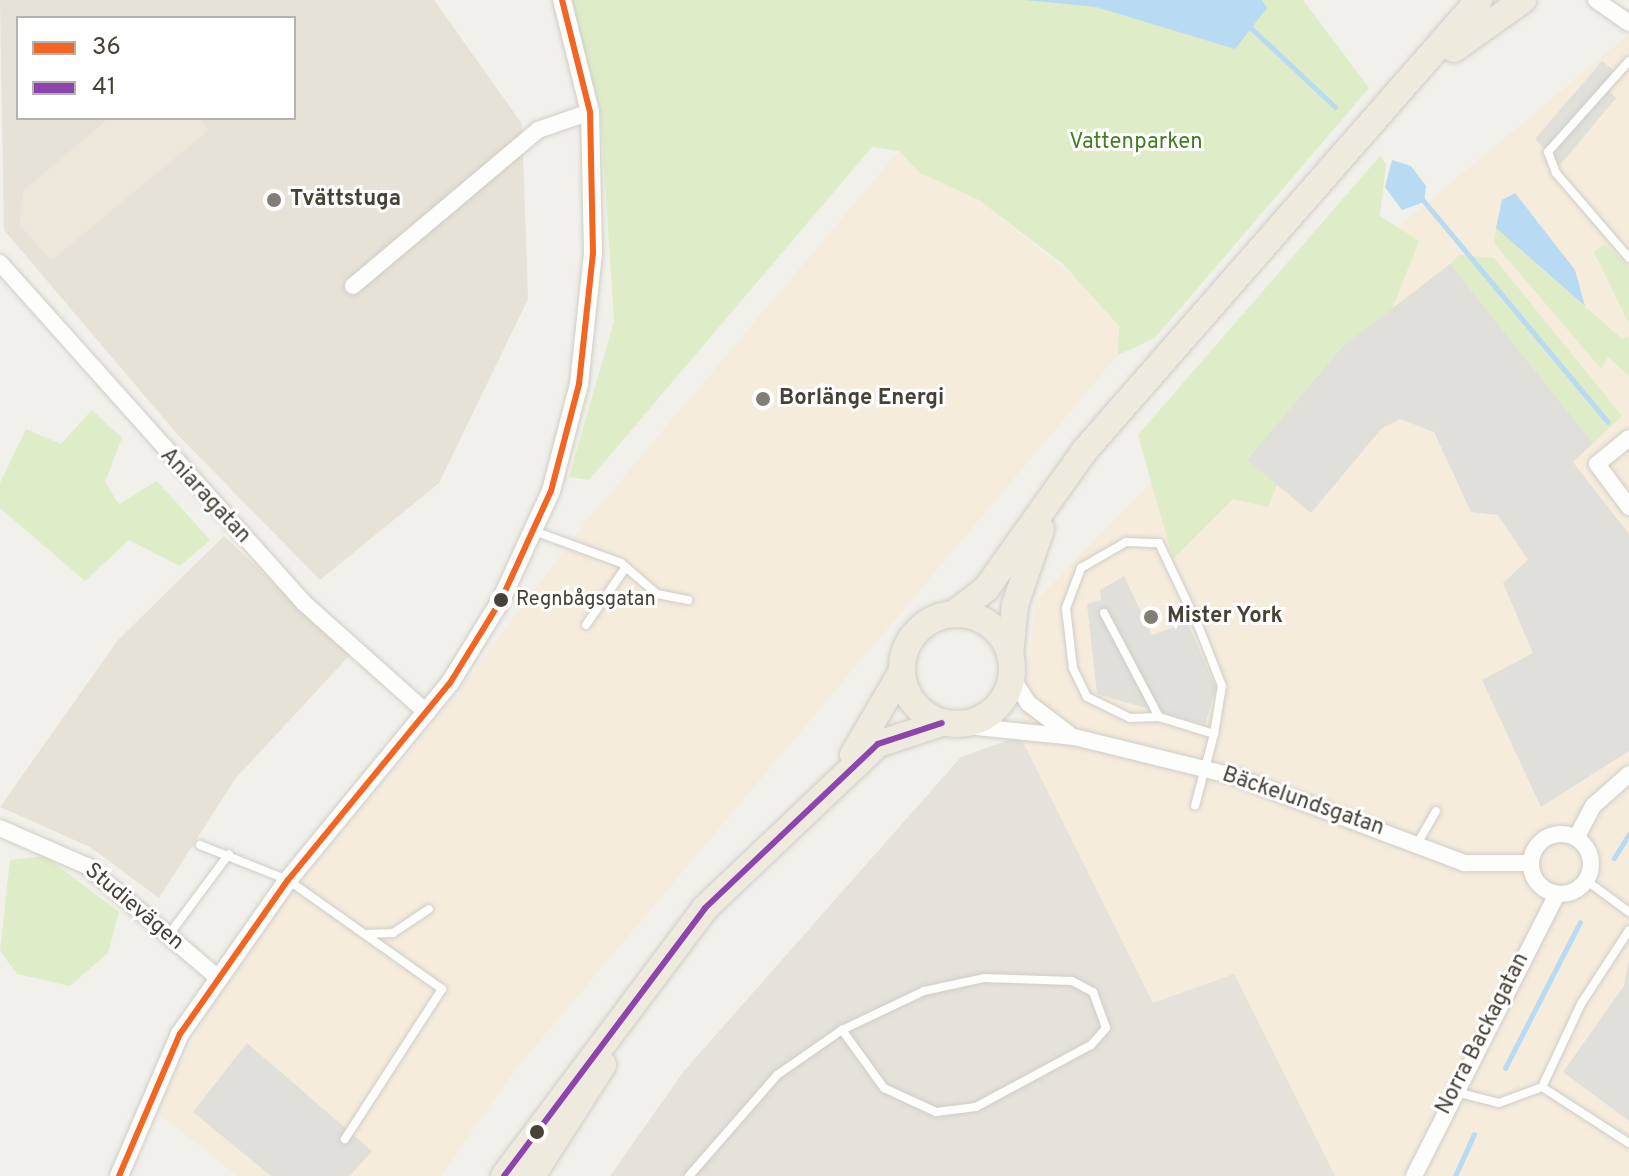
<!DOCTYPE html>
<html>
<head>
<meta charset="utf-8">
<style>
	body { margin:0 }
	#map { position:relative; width:1629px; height:1176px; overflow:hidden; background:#f1f0ea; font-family:Overpass,sans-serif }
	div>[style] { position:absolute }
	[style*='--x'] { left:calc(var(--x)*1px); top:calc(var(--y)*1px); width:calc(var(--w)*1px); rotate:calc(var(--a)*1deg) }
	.residential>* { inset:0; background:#e6e2d7 }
	.commercial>* { inset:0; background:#f5ecdc }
	.industrial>* { inset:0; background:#e5e1db }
	.education>* { inset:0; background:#ece7d9 }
	.green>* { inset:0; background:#deedc8 }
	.parking>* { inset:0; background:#e0dfda }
	.water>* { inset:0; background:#b8daf2 }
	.stream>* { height:5px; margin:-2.5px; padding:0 2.5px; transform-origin:2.5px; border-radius:2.5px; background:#b8daf2 }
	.roads { filter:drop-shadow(0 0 2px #cfcdc7) drop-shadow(0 0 2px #cfcdc7) }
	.service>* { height:8px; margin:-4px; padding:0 4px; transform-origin:4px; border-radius:4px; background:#fdfdfc }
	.minor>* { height:16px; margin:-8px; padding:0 8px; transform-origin:8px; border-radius:8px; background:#fdfdfc }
	.minor>.ring { margin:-8px; padding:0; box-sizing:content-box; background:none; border:16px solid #fdfdfc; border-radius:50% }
	.tertiary>* { height:18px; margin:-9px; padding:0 9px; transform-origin:9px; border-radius:9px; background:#fdfdfc }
	.trunk>* { height:26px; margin:-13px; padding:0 13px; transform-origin:13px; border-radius:13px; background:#eeeade }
	.trunk>.ring { margin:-13px; padding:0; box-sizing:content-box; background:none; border:26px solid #eeeade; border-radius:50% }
	.bus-1>* { height:6px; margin:-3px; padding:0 3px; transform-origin:3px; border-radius:3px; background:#f26522 }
	.bus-2>* { height:6px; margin:-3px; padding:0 3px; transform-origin:3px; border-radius:3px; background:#8e44ad }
	.dots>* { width:22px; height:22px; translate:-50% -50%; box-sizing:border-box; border:4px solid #fff; border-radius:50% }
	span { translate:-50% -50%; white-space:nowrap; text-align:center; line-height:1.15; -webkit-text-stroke:6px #fff; paint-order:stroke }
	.bus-label { font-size:20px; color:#484135 }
	.left { translate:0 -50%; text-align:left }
	.park-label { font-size:22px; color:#447e24 }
	.poi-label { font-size:22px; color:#484135; font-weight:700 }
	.street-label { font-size:22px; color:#484135 }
	.legend { position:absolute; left:16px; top:16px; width:280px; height:104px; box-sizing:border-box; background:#fff; border:2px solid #b6b3ae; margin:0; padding:10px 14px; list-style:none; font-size:24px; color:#484135 }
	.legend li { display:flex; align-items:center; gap:16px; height:40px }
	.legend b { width:40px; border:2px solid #b6b3ae }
</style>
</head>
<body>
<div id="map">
	<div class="residential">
		<div style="clip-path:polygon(evenodd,0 0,434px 0,522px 124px,528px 299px,439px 483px,320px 580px,177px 434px,4px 230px,0 0,18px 18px,294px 18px,294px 118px,18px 118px,18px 18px)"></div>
		<div style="clip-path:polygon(224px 536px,350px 655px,235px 779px,159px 898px,90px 847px,0 807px,118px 640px)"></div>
	</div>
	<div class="commercial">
		<div style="clip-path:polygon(1629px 34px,1629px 1176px,1335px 1176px,1234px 975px,1153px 1004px,1020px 736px,1036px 601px,1402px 224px)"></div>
		<div style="clip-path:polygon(899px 151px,920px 173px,979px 200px,1101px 299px,1119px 326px,1118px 355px,511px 1075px,441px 1176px,238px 1176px,154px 1109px,204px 1020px,288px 897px,447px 707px,584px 524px)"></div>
	</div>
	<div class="industrial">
		<div style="clip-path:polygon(1020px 736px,1153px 1003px,1234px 974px,1335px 1176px,610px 1176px,684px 1071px,961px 757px)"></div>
	</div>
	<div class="education">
		<div style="clip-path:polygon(109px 118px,199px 118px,209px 130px,51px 261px,19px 224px,24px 190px)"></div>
	</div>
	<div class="green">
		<div style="clip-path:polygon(568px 0,1303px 0,1369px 88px,1155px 338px,1118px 355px,1119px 326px,1063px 264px,979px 200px,920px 173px,899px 151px,872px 147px,589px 480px,569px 477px,614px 321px,600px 107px)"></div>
		<div style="clip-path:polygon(1380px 156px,1386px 164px,1380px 216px,1419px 241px,1392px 309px,1342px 347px,1248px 460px,1277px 485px,1268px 507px,1233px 499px,1173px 559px,1138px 435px)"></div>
		<div style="clip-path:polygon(1496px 228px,1622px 339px,1629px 336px,1629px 376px,1608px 357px,1601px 369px,1494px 243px)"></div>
		<div style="clip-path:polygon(1605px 244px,1629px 267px,1629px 324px,1594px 252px)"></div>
		<div style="clip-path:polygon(1459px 255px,1494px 258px,1622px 416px,1593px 443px,1450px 264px)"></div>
		<div style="clip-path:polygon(92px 410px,122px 438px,105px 482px,119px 504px,157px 481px,210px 540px,180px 566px,129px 540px,85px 581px,0 508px,0 483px,26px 429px,61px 444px)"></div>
		<div style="clip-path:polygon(45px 856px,119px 912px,108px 953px,70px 986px,17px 974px,0 951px,10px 860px)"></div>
	</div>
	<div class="parking">
		<div style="clip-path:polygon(1602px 61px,1617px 73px,1605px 87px,1616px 98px,1560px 165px,1535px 139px)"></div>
		<div style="clip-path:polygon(1450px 264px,1593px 443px,1573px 462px,1629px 534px,1629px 751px,1541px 807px,1482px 680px,1533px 653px,1503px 583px,1528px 560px,1498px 515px,1471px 512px,1434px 432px,1400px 419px,1382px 428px,1311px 513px,1247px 460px,1342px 347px)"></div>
		<div style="clip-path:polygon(1124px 576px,1152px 635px,1187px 622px,1216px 688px,1205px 725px,1097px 694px,1087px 604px,1101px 600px,1100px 590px)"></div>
		<div style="clip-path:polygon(1629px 958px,1629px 1121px,1563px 1072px,1624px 986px)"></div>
		<div style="clip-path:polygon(247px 1043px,372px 1151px,350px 1176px,271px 1176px,193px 1112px)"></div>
	</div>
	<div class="water">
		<div style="clip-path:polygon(1025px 0,1262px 0,1267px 8px,1235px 49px,1096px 7px)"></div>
		<div style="clip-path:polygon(1392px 160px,1411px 166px,1426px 186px,1424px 202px,1402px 210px,1385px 187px)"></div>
		<div style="clip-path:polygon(1515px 193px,1575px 270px,1585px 306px,1496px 228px,1502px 200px)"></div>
	</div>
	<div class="stream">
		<div style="--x:1252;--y:29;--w:114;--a:43.2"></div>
		<div style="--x:1422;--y:199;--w:290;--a:50.2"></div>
		<div style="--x:1614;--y:858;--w:28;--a:-58"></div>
		<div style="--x:1505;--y:1068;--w:164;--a:-62.8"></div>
		<div style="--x:1455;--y:1176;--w:46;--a:-65.7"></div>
	</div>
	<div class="roads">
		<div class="service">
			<div style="--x:1629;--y:61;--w:122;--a:131.7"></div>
			<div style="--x:1548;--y:152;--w:22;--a:69"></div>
			<div style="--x:1556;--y:173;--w:112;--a:49.3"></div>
			<div style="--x:534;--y:531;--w:93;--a:20.2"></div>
			<div style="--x:621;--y:563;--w:48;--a:40.7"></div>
			<div style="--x:657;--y:594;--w:32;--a:11"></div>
			<div style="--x:1104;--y:613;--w:118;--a:62.1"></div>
			<div style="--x:1159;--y:717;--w:58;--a:17.2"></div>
			<div style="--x:1214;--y:734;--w:74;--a:104.8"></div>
			<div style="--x:586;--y:625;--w:70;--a:-55.4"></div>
			<div style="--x:1159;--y:717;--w:29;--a:178"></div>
			<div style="--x:1130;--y:718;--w:48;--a:-154"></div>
			<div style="--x:1087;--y:697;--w:32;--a:-116"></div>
			<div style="--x:1073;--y:668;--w:60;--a:-96.7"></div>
			<div style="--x:1066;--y:608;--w:43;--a:-69.4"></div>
			<div style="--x:1081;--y:568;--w:52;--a:-30"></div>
			<div style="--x:1126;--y:542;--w:33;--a:2"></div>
			<div style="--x:1159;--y:543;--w:91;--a:64.6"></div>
			<div style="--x:1198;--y:625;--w:66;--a:68.5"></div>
			<div style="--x:1222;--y:686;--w:49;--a:99.5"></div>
			<div style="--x:1417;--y:844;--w:38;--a:-60"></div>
			<div style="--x:200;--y:845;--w:95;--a:21.7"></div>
			<div style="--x:288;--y:880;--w:189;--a:35.3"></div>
			<div style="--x:442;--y:989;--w:179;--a:122.9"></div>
			<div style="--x:1587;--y:881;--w:52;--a:36.4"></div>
			<div style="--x:367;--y:934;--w:26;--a:-2"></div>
			<div style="--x:393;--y:933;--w:43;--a:-33.7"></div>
			<div style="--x:168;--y:936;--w:102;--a:-53.4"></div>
			<div style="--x:1542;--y:1087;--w:92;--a:-64.8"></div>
			<div style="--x:1581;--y:1004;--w:88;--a:-57"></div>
			<div style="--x:1456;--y:1092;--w:44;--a:14.3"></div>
			<div style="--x:1499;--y:1103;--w:46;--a:-20.4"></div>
			<div style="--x:1542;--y:1087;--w:103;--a:32.8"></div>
			<div style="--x:689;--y:1176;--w:134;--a:-48.9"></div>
			<div style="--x:777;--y:1075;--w:79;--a:-34.7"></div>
			<div style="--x:842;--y:1030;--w:91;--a:-25.4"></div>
			<div style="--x:924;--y:991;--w:61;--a:-12.2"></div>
			<div style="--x:984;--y:978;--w:88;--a:2"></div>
			<div style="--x:1072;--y:981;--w:24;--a:28"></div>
			<div style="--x:1093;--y:992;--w:38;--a:70"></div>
			<div style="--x:1106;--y:1028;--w:23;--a:131"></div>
			<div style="--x:1091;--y:1045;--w:131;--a:151.7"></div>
			<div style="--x:976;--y:1107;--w:40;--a:172.9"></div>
			<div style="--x:936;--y:1112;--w:57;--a:-155.2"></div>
			<div style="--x:884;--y:1088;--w:72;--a:-125.9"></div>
		</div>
		<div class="minor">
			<div style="--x:1596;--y:0;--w:40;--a:34.9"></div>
			<div style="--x:0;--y:263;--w:456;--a:48.2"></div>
			<div style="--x:304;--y:603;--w:165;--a:41.8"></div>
			<div style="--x:353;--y:286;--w:242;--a:-40.1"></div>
			<div style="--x:538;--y:130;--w:55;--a:-19.1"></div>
			<div style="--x:1629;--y:438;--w:41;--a:140.9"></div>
			<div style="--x:1597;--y:464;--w:54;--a:53.3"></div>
			<div style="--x:1012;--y:678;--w:30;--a:57"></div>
			<div style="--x:1028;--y:703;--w:51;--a:37.1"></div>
			<div style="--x:957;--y:725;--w:118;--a:5.9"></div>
			<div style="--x:1074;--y:737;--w:164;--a:13.8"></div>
			<div style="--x:1233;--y:776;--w:248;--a:20.6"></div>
			<div style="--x:1465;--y:863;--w:65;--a:0"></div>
			<div style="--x:0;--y:828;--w:95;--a:23.6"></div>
			<div style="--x:87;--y:866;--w:171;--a:40.5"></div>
			<div class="ring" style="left:1531px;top:834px;width:44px;height:44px"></div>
			<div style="--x:1576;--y:838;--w:36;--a:-62"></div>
			<div style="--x:1593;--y:806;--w:48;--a:-41.6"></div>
			<div style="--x:1414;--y:1176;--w:316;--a:-63.1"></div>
		</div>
		<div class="tertiary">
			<div style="--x:119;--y:1176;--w:155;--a:-66.8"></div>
			<div style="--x:180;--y:1034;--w:188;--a:-55"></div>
			<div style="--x:288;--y:880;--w:255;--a:-50.6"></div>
			<div style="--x:450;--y:683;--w:97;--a:-58.4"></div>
			<div style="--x:501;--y:600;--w:120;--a:-65.4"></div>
			<div style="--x:551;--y:491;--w:111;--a:-75.3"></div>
			<div style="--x:579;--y:384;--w:132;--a:-83.9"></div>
			<div style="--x:593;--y:253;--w:141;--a:-91.2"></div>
			<div style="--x:590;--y:112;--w:115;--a:-104"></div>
		</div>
		<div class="trunk">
			<div style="--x:1454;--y:49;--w:85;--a:-35.4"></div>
			<div style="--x:953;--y:614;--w:41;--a:-37.1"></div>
			<div style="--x:986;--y:589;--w:172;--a:-54.5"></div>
			<div style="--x:1086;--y:449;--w:597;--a:-48.81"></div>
			<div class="ring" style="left:902px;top:614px;width:84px;height:84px"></div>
			<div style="--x:1010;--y:655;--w:50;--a:-84.3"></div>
			<div style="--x:1015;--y:605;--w:80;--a:-71.1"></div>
			<div style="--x:853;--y:755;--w:97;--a:-59.7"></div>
			<div style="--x:504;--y:1176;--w:335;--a:-53.1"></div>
			<div style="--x:705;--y:908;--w:238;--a:-43.5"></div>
			<div style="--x:878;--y:744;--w:67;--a:-18.2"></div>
			<div style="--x:532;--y:1176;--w:132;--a:-57.4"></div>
		</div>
	</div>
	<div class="bus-1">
		<div style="--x:119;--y:1176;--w:155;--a:-66.8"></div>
		<div style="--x:180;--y:1034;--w:188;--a:-55"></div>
		<div style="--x:288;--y:880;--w:255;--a:-50.6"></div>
		<div style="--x:450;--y:683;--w:97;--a:-58.4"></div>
		<div style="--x:501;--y:600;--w:120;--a:-65.4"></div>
		<div style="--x:551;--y:491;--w:111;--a:-75.3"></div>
		<div style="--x:579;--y:384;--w:132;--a:-83.9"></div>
		<div style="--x:593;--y:253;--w:141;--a:-91.2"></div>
		<div style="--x:590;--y:112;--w:115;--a:-104"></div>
	</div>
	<div class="bus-2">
		<div style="--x:504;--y:1176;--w:335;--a:-53.1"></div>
		<div style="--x:705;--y:908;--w:238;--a:-43.5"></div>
		<div style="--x:878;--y:744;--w:67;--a:-18.2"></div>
	</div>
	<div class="dots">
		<div style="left:274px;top:200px;background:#837e74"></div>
		<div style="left:763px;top:399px;background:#837e74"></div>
		<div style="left:501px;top:600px;background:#484135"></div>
		<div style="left:1151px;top:617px;background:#837e74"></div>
		<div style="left:537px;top:1132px;background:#484135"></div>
	</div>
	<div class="bus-label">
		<span class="left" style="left:516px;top:600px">Regnbågsgatan</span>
	</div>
	<div class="park-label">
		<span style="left:1136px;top:143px">Vattenparken</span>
	</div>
	<div class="poi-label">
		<span class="left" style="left:290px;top:200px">Tvättstuga</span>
		<span class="left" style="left:779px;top:399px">Borlänge Energi</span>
		<span class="left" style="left:1167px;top:617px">Mister York</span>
	</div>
	<div class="street-label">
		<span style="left:205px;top:496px;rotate:47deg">Aniaragatan</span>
		<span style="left:1303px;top:802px;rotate:19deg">Bäckelundsgatan</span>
		<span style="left:134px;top:907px;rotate:40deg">Studievägen</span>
		<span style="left:1483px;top:1034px;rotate:-63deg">Norra Backagatan</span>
	</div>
	<ul class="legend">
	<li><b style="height:10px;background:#f26522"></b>36</li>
	<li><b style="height:10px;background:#8e44ad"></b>41</li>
	</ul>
</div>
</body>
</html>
